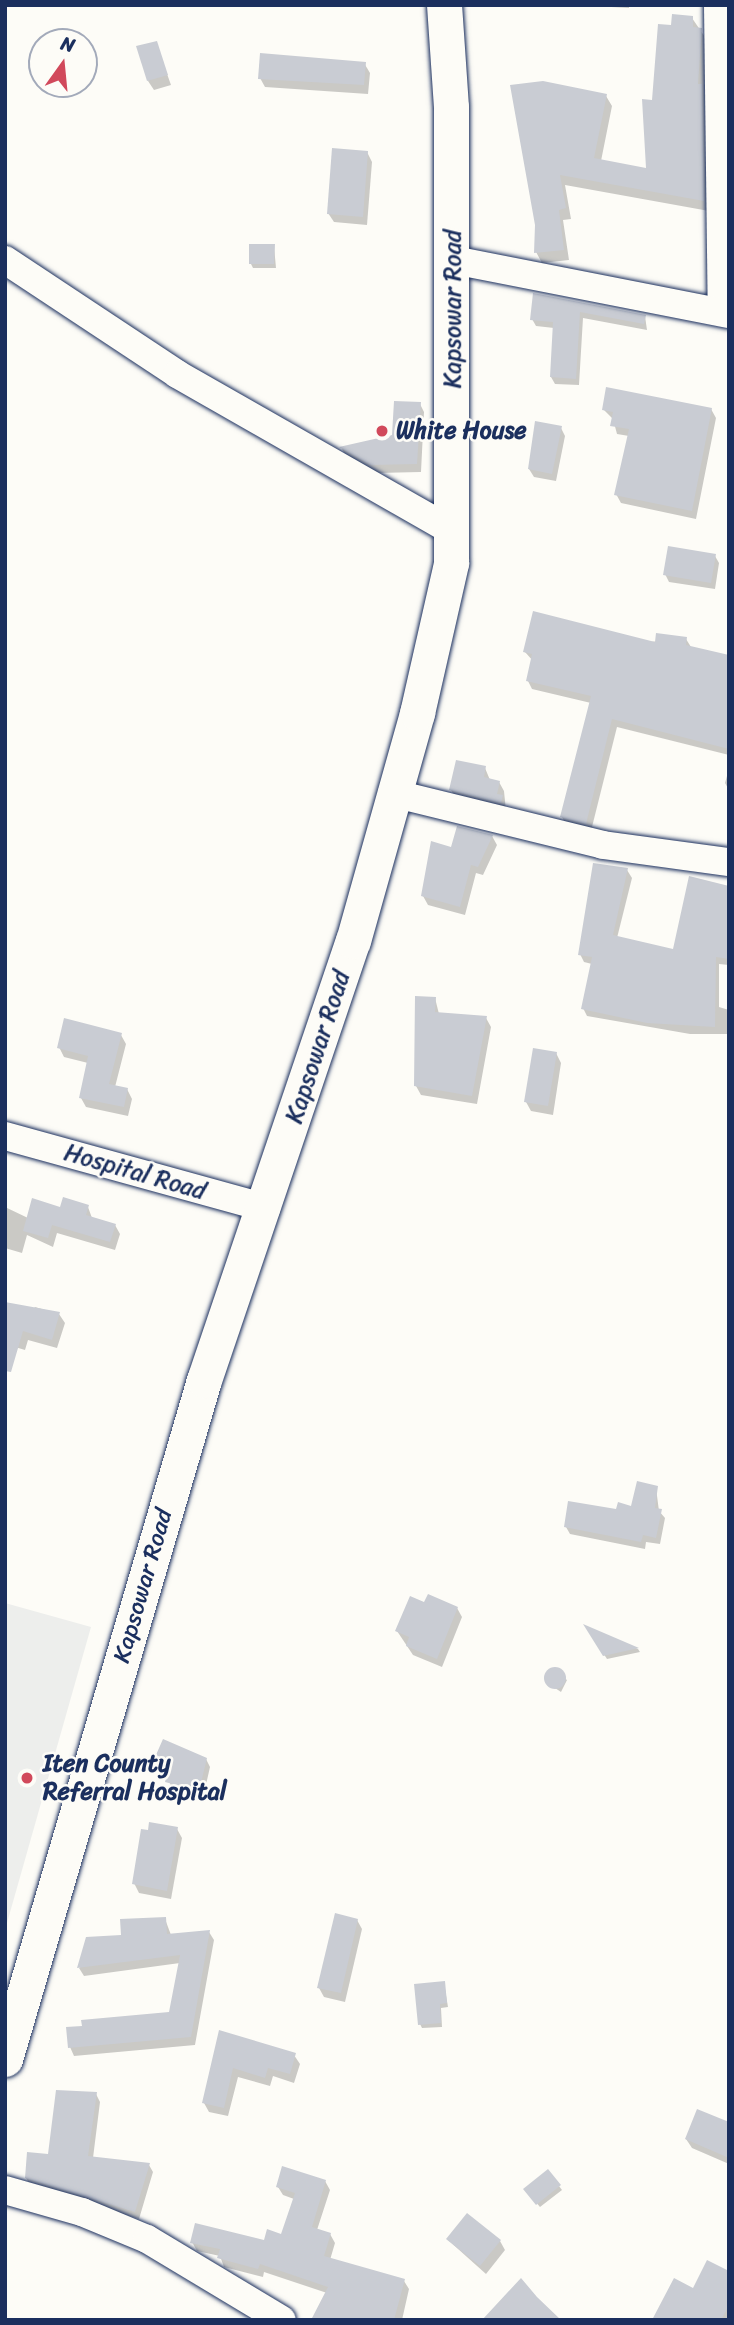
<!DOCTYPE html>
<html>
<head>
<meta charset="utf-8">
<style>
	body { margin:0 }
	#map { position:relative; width:734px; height:2325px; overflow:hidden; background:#fdfcf7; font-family:Sriracha,sans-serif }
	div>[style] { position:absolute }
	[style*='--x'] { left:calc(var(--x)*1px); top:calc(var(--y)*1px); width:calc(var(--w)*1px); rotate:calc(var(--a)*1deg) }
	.built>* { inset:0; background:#edeeec }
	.shadow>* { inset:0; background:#0003 }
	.building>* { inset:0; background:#c9ccd3 }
	.round { border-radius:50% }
	.roads { filter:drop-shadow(0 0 2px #1b2f5e) drop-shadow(0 0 2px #1b2f5e) }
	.minor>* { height:28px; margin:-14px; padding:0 14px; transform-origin:14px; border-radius:14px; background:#fdfcf7 }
	.major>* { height:35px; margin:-17.5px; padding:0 17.5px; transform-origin:17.5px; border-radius:17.5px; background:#fdfcf7 }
	.dots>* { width:19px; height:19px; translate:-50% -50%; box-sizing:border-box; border:4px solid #fdfcf7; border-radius:50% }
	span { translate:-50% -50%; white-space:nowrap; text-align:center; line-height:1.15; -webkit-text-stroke:5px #fdfcf7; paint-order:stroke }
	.street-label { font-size:24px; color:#1b2f5e }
	.poi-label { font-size:24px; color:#1b2f5e; font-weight:700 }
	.left { translate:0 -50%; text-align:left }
	.frame { position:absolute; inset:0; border:7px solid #1b2f5e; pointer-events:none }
	.north { position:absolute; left:28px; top:28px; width:70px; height:70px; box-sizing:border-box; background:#fdfcf7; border:2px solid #a3aaba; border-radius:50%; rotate:15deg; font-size:19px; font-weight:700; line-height:28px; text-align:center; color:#1b2f5e }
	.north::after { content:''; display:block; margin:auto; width:24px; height:32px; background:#d1495b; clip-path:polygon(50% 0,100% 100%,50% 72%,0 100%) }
</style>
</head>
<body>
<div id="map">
	<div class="built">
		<div style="clip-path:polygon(5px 1603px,91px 1627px,5px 1930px)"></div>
	</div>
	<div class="shadow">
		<div style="clip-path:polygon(610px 5px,629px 5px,629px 8px,611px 7px)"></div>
		<div style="clip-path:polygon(692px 18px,707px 40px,709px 211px,565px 185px,571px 219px,563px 220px,569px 260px,542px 263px,536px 252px,537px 225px,512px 87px,606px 96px,612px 106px,601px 161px,648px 170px,672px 27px)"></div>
		<div style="clip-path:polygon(156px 43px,171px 85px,154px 90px,148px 81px)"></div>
		<div style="clip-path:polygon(364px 63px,370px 73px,368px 94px,265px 87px,260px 78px)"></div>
		<div style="clip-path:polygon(367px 152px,372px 162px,367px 225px,334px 222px,328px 213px)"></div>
		<div style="clip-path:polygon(274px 246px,276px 268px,253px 268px,251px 264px)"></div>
		<div style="clip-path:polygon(534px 295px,645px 316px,647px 330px,583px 318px,579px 385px,555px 384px,551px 377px,554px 328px,536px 326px,532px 319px)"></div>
		<div style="clip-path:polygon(420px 404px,424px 412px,421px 472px,377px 473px,346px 456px,342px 449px,394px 437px)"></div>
		<div style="clip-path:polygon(711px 409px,716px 418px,696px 519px,621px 503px,616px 494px,629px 436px,617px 434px,613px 419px,604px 410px)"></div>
		<div style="clip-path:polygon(561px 428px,565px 436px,556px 481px,534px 477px,529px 469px)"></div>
		<div style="clip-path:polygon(715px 556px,719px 563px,715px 589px,669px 582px,665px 574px)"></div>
		<div style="clip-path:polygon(686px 639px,691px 647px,729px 657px,729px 755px,617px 727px,591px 831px,566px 825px,562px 817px,591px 703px,532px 689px,528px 681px,533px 661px,525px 652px)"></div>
		<div style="clip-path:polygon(485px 768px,490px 780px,499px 782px,504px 791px,506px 811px,456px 799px,451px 790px)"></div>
		<div style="clip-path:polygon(729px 769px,729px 790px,725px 783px)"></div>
		<div style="clip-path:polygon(492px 836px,497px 845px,483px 875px,476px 873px,465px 915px,428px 905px,423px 896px,452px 849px)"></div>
		<div style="clip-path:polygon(627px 870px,632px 878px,617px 938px,674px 951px,729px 932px,729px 965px,719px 964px,719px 1007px,729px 1010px,729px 1034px,690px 1034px,587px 1016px,583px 1008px,592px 964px,584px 962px,580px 954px)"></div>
		<div style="clip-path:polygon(435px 998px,439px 1014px,486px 1018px,491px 1027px,477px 1104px,421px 1095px,416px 1086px)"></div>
		<div style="clip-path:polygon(121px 1035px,126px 1044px,115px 1087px,127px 1089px,132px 1099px,128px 1116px,86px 1107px,81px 1098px,88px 1063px,64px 1057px,59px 1047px)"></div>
		<div style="clip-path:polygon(556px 1053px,561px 1063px,553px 1115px,531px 1111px,526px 1102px)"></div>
		<div style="clip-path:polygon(5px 1207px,28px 1218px,88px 1207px,92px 1218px,115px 1225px,120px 1234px,115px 1250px,57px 1233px,53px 1247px,27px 1235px,22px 1253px,5px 1248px)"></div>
		<div style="clip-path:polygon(35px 1307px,59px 1314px,65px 1323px,57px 1348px,28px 1340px,25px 1350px,5px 1344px)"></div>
		<div style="clip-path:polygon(656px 1488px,659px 1511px,665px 1518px,660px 1544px,646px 1542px,645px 1549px,570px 1534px,566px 1527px,632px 1508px)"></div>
		<div style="clip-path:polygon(425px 1604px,457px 1608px,462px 1617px,442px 1667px,413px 1655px,397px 1631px)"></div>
		<div style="clip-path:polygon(587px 1628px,638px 1649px,640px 1652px,607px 1659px)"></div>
		<div style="clip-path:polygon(553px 1670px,567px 1680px,561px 1692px,546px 1682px)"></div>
		<div style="clip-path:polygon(206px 1759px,210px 1767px,203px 1798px,172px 1790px,168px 1776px,154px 1763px)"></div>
		<div style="clip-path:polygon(177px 1829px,182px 1838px,171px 1899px,139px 1893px,134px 1883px)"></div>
		<div style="clip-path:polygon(165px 1919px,171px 1935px,209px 1932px,214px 1940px,195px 2045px,74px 2056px,70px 2047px,171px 2014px,180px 1963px,84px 1976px,79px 1968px,123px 1936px)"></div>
		<div style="clip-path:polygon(357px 1920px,362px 1929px,345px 2002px,324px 1997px,319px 1988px)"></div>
		<div style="clip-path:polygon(444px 1983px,448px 2007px,441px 2008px,442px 2027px,422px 2028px,420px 2024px)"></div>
		<div style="clip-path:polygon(220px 2032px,294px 2055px,300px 2064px,294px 2083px,273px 2076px,270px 2086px,238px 2077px,228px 2116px,209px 2112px,204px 2103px)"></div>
		<div style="clip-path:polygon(96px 2094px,100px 2102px,93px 2158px,149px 2165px,153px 2172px,139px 2219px,31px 2186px,26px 2178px,49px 2156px)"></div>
		<div style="clip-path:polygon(729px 2124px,729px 2164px,692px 2148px,686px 2139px)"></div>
		<div style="clip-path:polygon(325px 2181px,330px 2190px,317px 2230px,330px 2234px,335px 2243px,330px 2260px,404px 2281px,409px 2289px,402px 2320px,313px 2320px,327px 2293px,264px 2272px,263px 2277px,224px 2267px,220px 2256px,197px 2251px,192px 2242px,265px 2242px,282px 2236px,294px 2199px,283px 2195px,278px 2187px)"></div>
		<div style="clip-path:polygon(559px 2186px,562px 2190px,540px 2207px,528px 2193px)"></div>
		<div style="clip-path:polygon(448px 2240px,500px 2241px,505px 2250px,486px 2274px)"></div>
		<div style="clip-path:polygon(729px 2273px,729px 2320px,654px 2320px,694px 2290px)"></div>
	</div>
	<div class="building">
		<div style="clip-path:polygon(672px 14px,693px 16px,693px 27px,702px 28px,698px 84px,702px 84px,704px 201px,560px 175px,566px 208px,559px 210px,564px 250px,534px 253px,535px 225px,510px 85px,543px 81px,607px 94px,594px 158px,646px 168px,642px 99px,652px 100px,658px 24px,671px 25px)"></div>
		<div style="clip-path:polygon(157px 41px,168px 75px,147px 81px,136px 46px)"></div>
		<div style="clip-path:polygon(260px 53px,366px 62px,364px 85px,258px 79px)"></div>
		<div style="clip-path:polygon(332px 148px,368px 151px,363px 217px,327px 214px)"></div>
		<div style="clip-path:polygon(249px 244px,275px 244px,274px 264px,249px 264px)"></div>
		<div style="clip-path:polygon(533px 293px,646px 315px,644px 324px,580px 312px,576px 379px,550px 377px,553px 322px,530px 320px)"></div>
		<div style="clip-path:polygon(606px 387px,712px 408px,692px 511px,614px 495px,629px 429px,610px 426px,613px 412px,602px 410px)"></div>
		<div style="clip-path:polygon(394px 401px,421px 402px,417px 464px,371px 465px,339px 447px,392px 435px)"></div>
		<div style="clip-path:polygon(535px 421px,562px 426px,552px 474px,528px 469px)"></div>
		<div style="clip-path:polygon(668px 546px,716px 554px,711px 583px,663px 575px)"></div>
		<div style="clip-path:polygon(533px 611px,655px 642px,656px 633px,687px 637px,686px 645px,729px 655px,729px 749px,612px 719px,586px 824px,560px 817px,591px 696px,526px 681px,532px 654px,523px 652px)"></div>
		<div style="clip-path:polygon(456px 760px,486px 766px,484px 777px,500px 781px,497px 794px,503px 795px,501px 803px,449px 790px)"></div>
		<div style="clip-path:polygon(457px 826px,493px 835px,478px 867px,471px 865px,460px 907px,421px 896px,431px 841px,451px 847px)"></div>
		<div style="clip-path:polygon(593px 863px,628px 868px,613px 935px,673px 949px,689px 876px,729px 886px,729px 959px,716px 957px,715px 1027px,647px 1023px,581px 1009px,592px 957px,578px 955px)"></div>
		<div style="clip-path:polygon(415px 996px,436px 997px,435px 1012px,487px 1016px,472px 1096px,414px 1086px)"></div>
		<div style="clip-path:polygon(64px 1018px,122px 1033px,109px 1084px,128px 1088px,124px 1107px,79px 1098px,88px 1056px,57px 1048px)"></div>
		<div style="clip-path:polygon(533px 1048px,557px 1052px,548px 1106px,524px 1102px)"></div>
		<div style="clip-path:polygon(63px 1197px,89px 1205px,86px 1215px,116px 1224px,110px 1242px,52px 1225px,48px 1238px,23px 1231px,32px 1198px,60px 1207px)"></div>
		<div style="clip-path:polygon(5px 1302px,60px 1312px,52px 1340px,23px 1331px,11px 1372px,5px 1371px)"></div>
		<div style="clip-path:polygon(637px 1481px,658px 1486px,655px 1508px,662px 1509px,656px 1538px,643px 1535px,641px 1542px,564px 1527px,568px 1501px,616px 1509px,618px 1502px,631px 1506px)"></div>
		<div style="clip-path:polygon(428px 1594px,458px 1607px,437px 1659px,406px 1646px,409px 1637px,395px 1631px,410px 1596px,424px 1602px)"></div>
		<div style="clip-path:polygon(583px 1624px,639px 1648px,603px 1656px)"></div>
		<div class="round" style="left:544px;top:1667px;width:22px;height:22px"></div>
		<div style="clip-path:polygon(163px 1739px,207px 1758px,199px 1791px,165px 1782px,168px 1770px,152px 1764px)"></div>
		<div style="clip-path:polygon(149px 1822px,178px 1827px,167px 1891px,132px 1884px,141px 1829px,148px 1830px)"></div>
		<div style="clip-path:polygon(335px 1913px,358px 1919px,341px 1993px,317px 1988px)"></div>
		<div style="clip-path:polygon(166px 1917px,167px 1934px,210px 1930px,191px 2037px,68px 2048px,66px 2027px,82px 2026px,81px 2020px,169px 2012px,180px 1955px,77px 1968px,86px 1937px,121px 1935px,120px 1919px)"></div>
		<div style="clip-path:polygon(445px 1981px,447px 2003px,440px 2004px,441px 2023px,418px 2025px,414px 1984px)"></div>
		<div style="clip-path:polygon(219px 2030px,296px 2053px,290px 2074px,268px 2068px,265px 2078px,233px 2068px,224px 2108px,202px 2103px)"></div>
		<div style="clip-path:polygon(56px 2090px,97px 2092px,88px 2156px,150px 2163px,135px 2212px,25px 2178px,27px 2152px,48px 2154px)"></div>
		<div style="clip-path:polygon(697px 2109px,729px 2122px,729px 2158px,685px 2139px)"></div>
		<div style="clip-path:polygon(282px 2166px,326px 2180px,312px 2227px,331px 2233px,324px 2256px,405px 2279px,394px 2320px,311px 2320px,328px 2287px,260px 2264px,258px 2269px,217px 2258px,220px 2249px,190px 2243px,195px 2223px,264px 2240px,267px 2229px,281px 2234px,295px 2193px,276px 2187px)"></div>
		<div style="clip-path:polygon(548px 2169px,561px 2185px,536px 2205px,523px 2189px)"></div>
		<div style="clip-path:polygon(467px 2213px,501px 2240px,480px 2266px,446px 2239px)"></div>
		<div style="clip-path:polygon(707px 2260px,729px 2271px,729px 2305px,721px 2320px,652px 2320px,674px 2278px,693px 2288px)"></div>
		<div style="clip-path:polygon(521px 2278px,537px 2297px,561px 2320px,482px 2320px)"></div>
	</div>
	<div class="roads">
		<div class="minor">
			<div style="--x:718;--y:5;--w:307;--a:89.3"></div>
			<div style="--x:5;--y:260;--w:206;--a:33.5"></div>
			<div style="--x:177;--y:374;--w:319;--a:29.7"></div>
			<div style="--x:453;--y:260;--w:281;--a:11.1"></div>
			<div style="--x:392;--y:793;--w:217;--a:13.8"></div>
			<div style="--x:603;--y:845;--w:127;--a:7.7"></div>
			<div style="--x:5;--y:1136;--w:271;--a:15.4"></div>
			<div style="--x:5;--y:2190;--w:80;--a:15.9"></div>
			<div style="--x:82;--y:2212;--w:70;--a:22.6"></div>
			<div style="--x:147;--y:2239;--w:157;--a:31"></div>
		</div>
		<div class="major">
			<div style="--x:5;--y:2059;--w:708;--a:-73.67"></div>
			<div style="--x:204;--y:1380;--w:464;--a:-71.3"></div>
			<div style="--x:353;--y:941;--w:237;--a:-74.3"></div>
			<div style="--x:417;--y:713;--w:154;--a:-77.2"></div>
			<div style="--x:451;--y:563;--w:456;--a:-90"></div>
			<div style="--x:451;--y:107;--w:102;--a:-93.9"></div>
		</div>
	</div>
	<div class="dots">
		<div style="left:382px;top:431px;background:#d1495b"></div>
		<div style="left:27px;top:1778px;background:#d1495b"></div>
	</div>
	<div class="street-label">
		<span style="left:453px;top:309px;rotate:-90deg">Kapsowar Road</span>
		<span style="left:318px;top:1047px;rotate:-72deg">Kapsowar Road</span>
		<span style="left:135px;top:1172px;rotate:16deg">Hospital Road</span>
		<span style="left:143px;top:1586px;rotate:-74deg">Kapsowar Road</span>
	</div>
	<div class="poi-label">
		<span class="left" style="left:396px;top:431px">White House</span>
		<span class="left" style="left:43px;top:1778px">Iten County<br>Referral Hospital</span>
	</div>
	<div class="frame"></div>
	<div class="north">N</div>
</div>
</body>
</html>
